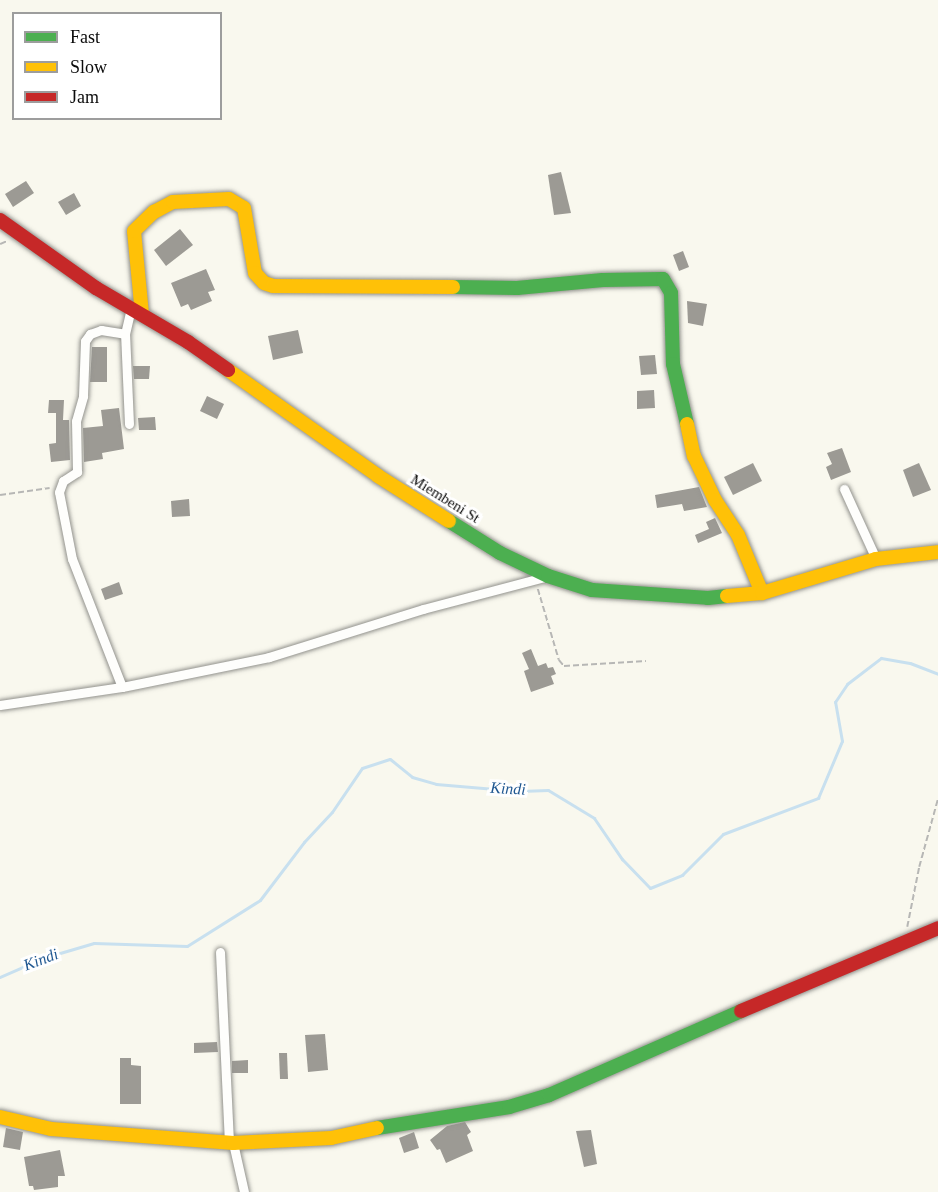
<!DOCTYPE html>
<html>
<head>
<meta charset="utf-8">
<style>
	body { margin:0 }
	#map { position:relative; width:938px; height:1192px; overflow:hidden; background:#f9f8ee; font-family:Georgia,serif }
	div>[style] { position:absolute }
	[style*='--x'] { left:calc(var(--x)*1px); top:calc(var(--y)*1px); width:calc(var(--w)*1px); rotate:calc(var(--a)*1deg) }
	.stream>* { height:3px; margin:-1.5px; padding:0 1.5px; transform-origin:1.5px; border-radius:1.5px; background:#c8e0ef }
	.building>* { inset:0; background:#9c9a94 }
	.path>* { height:1.5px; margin-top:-0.75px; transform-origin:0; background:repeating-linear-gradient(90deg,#b7b7b5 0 6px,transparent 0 9px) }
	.roads { filter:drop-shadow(0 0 2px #92928d) drop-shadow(0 0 2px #92928d) }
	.street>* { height:9px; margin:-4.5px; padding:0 4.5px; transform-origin:4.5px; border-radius:4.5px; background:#fefefc }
	.fast>* { height:14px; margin:-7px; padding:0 7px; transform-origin:7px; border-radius:7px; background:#4caf50 }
	.slow>* { height:14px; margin:-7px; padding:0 7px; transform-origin:7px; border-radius:7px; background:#ffc107 }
	.jam>* { height:14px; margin:-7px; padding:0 7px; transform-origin:7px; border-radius:7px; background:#c62828 }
	span { translate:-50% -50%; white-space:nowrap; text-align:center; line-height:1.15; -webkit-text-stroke:6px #fff; paint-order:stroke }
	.street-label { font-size:15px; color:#0b0b0b }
	.water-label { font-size:16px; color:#1f5791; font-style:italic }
	.legend { position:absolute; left:12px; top:12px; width:210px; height:108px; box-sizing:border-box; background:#fff; border:2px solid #9d9d9d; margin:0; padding:8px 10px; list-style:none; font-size:18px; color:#0b0b0b }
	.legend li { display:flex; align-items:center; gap:12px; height:30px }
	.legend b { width:30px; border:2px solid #9d9d9d }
</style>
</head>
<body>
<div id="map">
	<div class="stream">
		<div style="--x:0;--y:977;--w:47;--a:-23.8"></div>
		<div style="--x:43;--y:958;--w:53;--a:-16.4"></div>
		<div style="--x:94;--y:943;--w:93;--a:1.8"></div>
		<div style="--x:187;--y:946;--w:86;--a:-32.2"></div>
		<div style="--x:260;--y:900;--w:73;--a:-52.8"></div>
		<div style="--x:304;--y:842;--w:41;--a:-47"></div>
		<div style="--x:332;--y:812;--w:53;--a:-55.7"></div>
		<div style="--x:362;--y:768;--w:29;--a:-18"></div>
		<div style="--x:390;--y:759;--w:28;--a:39"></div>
		<div style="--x:412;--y:777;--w:25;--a:16"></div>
		<div style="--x:436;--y:784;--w:84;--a:4.8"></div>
		<div style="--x:520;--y:791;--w:28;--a:-2"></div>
		<div style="--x:548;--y:790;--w:54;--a:31.3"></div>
		<div style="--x:594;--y:818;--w:50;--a:55.7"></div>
		<div style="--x:622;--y:859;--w:40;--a:46"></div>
		<div style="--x:650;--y:888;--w:35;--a:-22"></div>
		<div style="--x:682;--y:875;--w:58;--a:-45"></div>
		<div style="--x:723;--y:834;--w:102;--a:-20.8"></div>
		<div style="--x:818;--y:798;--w:62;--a:-67.2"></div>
		<div style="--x:842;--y:741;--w:40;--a:-100"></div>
		<div style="--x:835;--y:702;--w:22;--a:-56"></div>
		<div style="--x:847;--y:684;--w:43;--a:-37.4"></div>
		<div style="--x:881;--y:658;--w:29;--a:10"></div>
		<div style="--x:910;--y:663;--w:30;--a:21"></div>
	</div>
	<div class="building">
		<div style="clip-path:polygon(561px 172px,571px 213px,554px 215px,548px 175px)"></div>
		<div style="clip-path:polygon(26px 181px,34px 193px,13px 207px,5px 194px)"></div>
		<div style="clip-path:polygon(74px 193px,81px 206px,66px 215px,58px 202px)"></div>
		<div style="clip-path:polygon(180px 229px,193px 245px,166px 266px,154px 250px)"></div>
		<div style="clip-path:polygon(683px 251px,689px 267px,679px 271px,673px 255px)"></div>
		<div style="clip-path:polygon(206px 269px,215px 290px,208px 292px,212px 301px,191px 310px,188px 304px,181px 307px,171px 283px)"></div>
		<div style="clip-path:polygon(687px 301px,707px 304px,703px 326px,688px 323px)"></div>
		<div style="clip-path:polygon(298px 330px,303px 353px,273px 360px,268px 336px)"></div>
		<div style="clip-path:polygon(92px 347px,107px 347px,107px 382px,90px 382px)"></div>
		<div style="clip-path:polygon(655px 355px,657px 374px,641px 375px,639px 356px)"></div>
		<div style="clip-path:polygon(133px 366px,150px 366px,149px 379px,134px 379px)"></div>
		<div style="clip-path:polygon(654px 390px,655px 408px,637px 409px,637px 391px)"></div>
		<div style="clip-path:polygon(207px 396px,224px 404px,217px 419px,200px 411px)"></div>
		<div style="clip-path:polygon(49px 400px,64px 400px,63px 420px,69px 420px,70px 460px,51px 462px,49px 444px,56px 443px,56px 413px,48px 413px)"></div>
		<div style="clip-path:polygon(119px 408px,124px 449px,102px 453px,103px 459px,84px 462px,83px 428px,103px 426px,101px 410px)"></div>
		<div style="clip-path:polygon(155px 417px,156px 430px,139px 430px,138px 418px)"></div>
		<div style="clip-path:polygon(842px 448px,851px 472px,831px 480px,826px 467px,832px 464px,827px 453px)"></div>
		<div style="clip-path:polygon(753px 463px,762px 481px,733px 495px,724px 477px)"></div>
		<div style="clip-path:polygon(919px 463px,931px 490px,913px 497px,903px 470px)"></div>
		<div style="clip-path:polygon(699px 487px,707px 507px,684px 511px,682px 504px,657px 508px,655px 495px)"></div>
		<div style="clip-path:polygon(189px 499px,190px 516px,172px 517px,171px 501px)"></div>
		<div style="clip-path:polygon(715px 518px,722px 533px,698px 543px,695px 535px,709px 529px,706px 522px)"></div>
		<div style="clip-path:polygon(119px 582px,123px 594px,105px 600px,101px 589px)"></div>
		<div style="clip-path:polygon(531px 649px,538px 666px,546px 663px,548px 668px,553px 667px,556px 674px,551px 676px,554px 684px,531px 692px,524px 671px,529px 669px,522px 653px)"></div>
		<div style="clip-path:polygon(325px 1034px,328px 1070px,308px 1072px,305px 1035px)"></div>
		<div style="clip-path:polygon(217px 1042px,218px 1052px,194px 1053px,194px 1043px)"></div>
		<div style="clip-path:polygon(279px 1053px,287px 1053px,288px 1079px,280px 1079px)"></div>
		<div style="clip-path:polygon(120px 1058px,131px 1058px,131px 1065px,141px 1066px,141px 1104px,120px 1104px)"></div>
		<div style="clip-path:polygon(248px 1060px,248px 1073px,232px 1073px,232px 1061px)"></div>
		<div style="clip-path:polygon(465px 1122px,471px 1132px,467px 1135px,473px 1151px,446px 1163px,440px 1149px,437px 1150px,430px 1140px,447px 1126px)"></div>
		<div style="clip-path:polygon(6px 1128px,23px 1132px,20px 1150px,3px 1147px)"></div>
		<div style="clip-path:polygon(591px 1130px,597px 1164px,584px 1167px,576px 1131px)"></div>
		<div style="clip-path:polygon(414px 1132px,419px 1148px,404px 1153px,399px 1138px)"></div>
		<div style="clip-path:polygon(60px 1150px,65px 1176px,58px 1176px,58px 1187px,34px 1190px,33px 1186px,29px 1186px,24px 1157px)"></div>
	</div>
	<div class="path">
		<div style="--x:0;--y:244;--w:8;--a:-23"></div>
		<div style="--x:0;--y:495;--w:50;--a:-8"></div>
		<div style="--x:538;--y:589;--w:74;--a:73.5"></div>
		<div style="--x:559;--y:660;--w:8;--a:50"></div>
		<div style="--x:564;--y:666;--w:82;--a:-3.5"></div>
		<div style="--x:907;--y:927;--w:61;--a:-78.7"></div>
		<div style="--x:919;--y:867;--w:72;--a:-74.6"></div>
	</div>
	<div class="roads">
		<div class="street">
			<div style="--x:129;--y:424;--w:90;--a:-92.5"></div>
			<div style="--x:125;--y:334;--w:27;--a:-77"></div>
			<div style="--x:844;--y:489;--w:77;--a:65.4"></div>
			<div style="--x:122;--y:687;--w:137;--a:-111.3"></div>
			<div style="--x:72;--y:559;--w:68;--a:-101"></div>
			<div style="--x:59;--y:492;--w:12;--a:-70"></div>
			<div style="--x:63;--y:481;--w:17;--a:-33"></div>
			<div style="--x:77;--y:472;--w:51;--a:-91.1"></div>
			<div style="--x:76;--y:421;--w:26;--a:-74"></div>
			<div style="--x:83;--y:396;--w:55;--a:-87.9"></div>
			<div style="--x:85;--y:341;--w:9;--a:-54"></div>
			<div style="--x:90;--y:334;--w:12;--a:-20"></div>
			<div style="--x:101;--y:330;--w:24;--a:9"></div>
			<div style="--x:0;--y:705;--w:123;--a:-8.4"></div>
			<div style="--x:122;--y:687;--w:150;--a:-11.5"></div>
			<div style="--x:269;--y:657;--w:161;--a:-17.3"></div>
			<div style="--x:423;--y:609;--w:129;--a:-14.8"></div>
			<div style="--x:220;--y:952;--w:191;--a:87.3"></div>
			<div style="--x:233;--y:1143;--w:50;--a:77.3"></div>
		</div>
		<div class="fast">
			<div style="--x:453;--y:287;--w:64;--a:0.9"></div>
			<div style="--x:517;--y:288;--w:86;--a:-5.3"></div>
			<div style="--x:603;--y:280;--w:60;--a:-1"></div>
			<div style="--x:663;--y:279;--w:16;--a:60"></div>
			<div style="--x:671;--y:293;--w:71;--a:88.4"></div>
			<div style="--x:673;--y:364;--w:62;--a:76.9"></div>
			<div style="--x:449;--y:521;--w:60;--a:32.1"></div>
			<div style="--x:500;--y:553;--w:53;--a:25.6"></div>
			<div style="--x:548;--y:576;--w:46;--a:17.7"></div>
			<div style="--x:592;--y:590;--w:116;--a:3.9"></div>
			<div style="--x:708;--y:598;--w:19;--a:-6"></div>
			<div style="--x:377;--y:1128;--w:134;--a:-9"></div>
			<div style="--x:509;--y:1107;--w:42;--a:-16.7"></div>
			<div style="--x:549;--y:1095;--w:210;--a:-23.6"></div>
		</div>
		<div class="slow">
			<div style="--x:142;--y:314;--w:83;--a:-95.5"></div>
			<div style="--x:134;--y:231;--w:28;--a:-44"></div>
			<div style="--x:154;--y:212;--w:21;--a:-28"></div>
			<div style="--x:173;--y:202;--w:56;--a:-3.1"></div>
			<div style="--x:229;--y:199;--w:17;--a:31"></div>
			<div style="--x:244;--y:208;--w:66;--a:80.4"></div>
			<div style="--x:255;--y:273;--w:13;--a:48"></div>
			<div style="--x:264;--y:283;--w:9;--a:18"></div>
			<div style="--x:273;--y:286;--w:180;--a:0.3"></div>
			<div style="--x:228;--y:370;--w:184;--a:35.2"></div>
			<div style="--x:378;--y:476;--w:84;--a:32.4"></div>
			<div style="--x:687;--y:424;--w:33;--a:78"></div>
			<div style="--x:694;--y:456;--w:49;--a:64.5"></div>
			<div style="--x:715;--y:500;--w:42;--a:56.7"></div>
			<div style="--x:738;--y:535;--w:63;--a:67.5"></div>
			<div style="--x:727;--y:596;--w:35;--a:-5"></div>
			<div style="--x:762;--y:593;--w:119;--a:-16.6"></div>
			<div style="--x:876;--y:559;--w:62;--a:-6.4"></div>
			<div style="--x:0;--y:1117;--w:52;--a:13.2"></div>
			<div style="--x:51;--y:1129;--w:183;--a:4.4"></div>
			<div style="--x:233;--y:1143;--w:98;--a:-2.9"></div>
			<div style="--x:331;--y:1138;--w:47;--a:-12.3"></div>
		</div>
		<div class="jam">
			<div style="--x:0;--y:220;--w:118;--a:35.3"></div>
			<div style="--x:96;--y:288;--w:107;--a:30.4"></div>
			<div style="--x:188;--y:342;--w:49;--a:35"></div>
			<div style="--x:741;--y:1011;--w:214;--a:-22.8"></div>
		</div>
	</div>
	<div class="street-label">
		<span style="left:445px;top:499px;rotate:32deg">Miembeni St</span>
	</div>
	<div class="water-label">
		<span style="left:508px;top:789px;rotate:3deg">Kindi</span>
		<span style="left:41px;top:960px;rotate:-21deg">Kindi</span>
	</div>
	<ul class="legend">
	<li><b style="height:8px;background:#4caf50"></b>Fast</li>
	<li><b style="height:8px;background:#ffc107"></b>Slow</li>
	<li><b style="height:8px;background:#c62828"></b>Jam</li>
	</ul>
</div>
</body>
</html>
